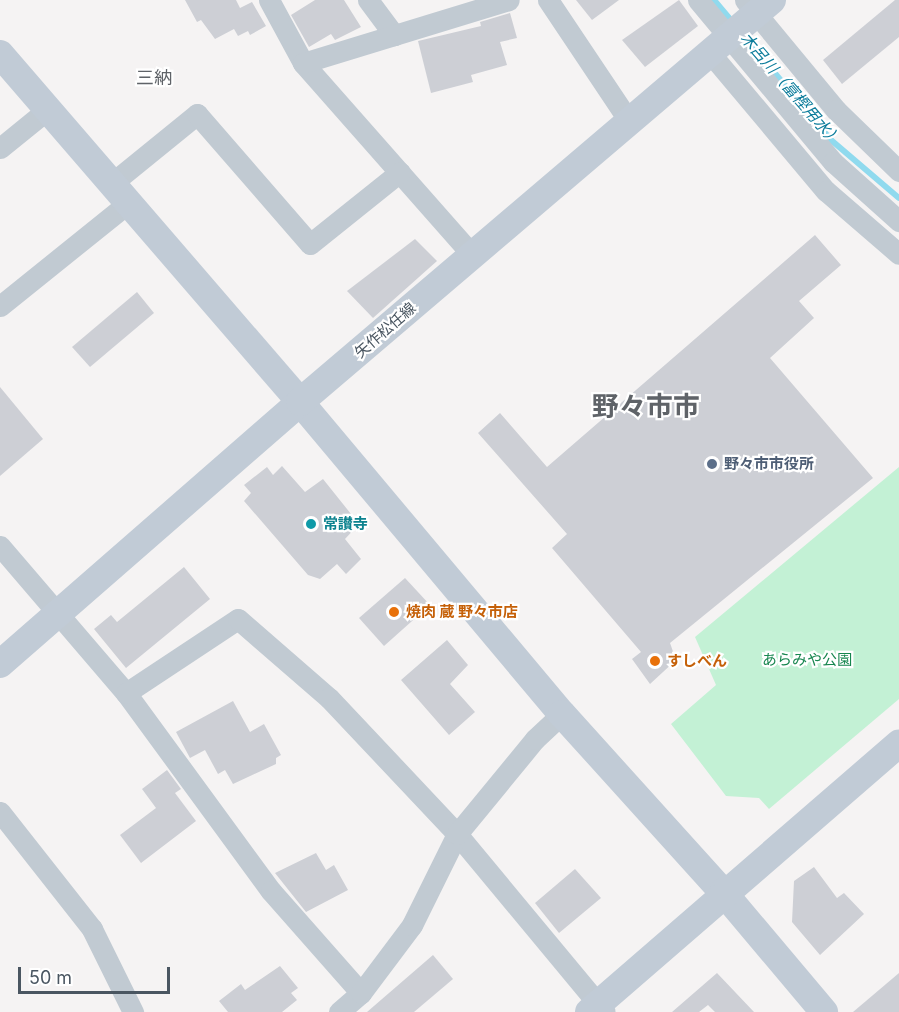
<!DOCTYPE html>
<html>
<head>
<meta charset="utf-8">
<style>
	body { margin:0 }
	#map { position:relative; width:899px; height:1012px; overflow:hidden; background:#f5f3f3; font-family:Inter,"Noto Sans JP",sans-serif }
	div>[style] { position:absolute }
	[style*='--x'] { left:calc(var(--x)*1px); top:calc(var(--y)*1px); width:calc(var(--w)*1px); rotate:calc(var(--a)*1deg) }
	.green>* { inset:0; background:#c3f1d5 }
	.stream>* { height:6px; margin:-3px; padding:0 3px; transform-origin:3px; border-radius:3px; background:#90daee }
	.building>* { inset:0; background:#cdcfd5 }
	.street>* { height:21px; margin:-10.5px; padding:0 10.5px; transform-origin:10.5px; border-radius:10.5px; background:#c1cad2 }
	.secondary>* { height:28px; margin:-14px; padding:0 14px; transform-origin:14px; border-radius:14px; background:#c1cbd6 }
	.dots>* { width:16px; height:16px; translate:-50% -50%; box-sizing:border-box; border:3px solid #fff; border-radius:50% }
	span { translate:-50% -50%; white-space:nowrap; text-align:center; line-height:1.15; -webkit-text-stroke:4.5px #fff; paint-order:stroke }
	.street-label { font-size:15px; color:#4a5661 }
	.service-label { font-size:15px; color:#4e5e75; font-weight:700 }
	.left { translate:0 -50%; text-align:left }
	.culture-label { font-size:15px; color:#0d838f; font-weight:700 }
	.food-label { font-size:15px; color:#c56008; font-weight:700 }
	.park-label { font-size:15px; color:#17864f }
	.water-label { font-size:16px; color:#0c7c9b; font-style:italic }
	.quarter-label { font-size:18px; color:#5f6368 }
	.town-label { font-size:27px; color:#5f6368; font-weight:700 }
	.scale { position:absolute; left:18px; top:967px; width:152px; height:27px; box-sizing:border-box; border:3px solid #4a5661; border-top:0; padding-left:8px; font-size:18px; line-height:21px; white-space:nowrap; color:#4a5661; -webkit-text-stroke:4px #fff; paint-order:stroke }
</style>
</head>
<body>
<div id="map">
	<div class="green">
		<div style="clip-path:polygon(899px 467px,899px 699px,769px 809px,759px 798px,726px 796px,671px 724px,716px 685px,695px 637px)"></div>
	</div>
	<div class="stream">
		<div style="--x:714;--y:0;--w:31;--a:50"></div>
		<div style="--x:742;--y:34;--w:138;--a:50"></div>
		<div style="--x:831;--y:140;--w:89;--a:40.5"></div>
	</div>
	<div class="building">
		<div style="clip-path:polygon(185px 0,236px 0,240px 8px,252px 2px,266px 26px,250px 35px,248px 31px,238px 36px,234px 29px,215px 39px,201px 20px,197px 22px)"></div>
		<div style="clip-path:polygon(315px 0,344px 0,361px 27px,335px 40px,331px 34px,309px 47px,291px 15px)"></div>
		<div style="clip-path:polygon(576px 0,619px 0,592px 20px)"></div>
		<div style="clip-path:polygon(679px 0,698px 26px,645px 67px,622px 40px)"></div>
		<div style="clip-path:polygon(895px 0,899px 0,899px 37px,842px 84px,823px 60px)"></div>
		<div style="clip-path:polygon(510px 13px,517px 38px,500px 42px,507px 65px,471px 75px,473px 82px,431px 93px,418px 41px,481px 26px,480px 22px)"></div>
		<div style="clip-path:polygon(815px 235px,841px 265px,799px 301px,814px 318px,770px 358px,873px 478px,670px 643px,676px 660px,650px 684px,632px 659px,641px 652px,552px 548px,567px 534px,478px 433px,500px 413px,547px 467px)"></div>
		<div style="clip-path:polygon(415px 239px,437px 261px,373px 318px,347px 291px)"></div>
		<div style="clip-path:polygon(137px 292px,154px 313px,90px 367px,72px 347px)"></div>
		<div style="clip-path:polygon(0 387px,43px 439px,0 476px)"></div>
		<div style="clip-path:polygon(282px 466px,305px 492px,323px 479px,359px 524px,345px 539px,361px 559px,346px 574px,337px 564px,320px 579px,308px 575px,244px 501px,251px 493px,244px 485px,267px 467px,273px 475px)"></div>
		<div style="clip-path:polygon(184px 567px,210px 599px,126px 668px,94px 629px,111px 615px,117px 622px)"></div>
		<div style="clip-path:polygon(405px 578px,430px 605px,384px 646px,359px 618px)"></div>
		<div style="clip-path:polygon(447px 640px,468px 665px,450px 684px,475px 712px,449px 735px,401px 680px)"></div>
		<div style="clip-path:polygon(233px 701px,250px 732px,264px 724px,281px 755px,276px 758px,276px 764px,233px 784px,225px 770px,218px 774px,205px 750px,190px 758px,176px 732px)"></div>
		<div style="clip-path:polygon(167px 770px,181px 789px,175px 793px,196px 821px,141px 863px,120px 835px,156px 808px,142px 789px)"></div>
		<div style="clip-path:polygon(316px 853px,326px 870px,334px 865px,348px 890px,306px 912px,275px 873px)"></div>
		<div style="clip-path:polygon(814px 867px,837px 898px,844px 893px,864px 914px,820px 955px,792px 922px,794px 881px)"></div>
		<div style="clip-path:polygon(575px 869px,601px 898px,559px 933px,535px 903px)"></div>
		<div style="clip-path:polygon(433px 955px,453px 979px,414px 1012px,367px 1012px)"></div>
		<div style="clip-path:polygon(280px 966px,298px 988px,291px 993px,297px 1000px,282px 1012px,228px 1012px,219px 1001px,241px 984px,245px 990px)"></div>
		<div style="clip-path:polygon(717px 973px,754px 1012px,715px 1012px,708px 1005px,699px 1012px,672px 1012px)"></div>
		<div style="clip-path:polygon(899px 973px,899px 1012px,853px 1012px)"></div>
	</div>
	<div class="street">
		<div style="--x:269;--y:0;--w:72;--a:61.6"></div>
		<div style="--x:303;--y:63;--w:256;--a:48.6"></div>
		<div style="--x:368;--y:0;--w:44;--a:53.4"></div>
		<div style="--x:548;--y:0;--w:146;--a:56.2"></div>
		<div style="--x:698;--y:0;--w:211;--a:50.2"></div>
		<div style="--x:833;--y:162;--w:89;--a:41.8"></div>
		<div style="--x:745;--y:0;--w:143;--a:50.4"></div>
		<div style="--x:836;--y:110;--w:88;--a:44.1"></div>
		<div style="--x:710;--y:53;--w:180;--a:50"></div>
		<div style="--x:826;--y:191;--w:96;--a:40.8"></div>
		<div style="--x:303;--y:63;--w:215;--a:-17"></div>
		<div style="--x:0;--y:148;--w:60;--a:-39"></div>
		<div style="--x:111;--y:184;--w:111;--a:-39.1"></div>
		<div style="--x:197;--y:114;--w:172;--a:49"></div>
		<div style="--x:310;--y:244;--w:115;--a:-38.7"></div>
		<div style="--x:0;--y:306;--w:164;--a:-38.8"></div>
		<div style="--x:0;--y:546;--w:194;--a:49.4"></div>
		<div style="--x:126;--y:693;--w:245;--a:53.8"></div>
		<div style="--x:271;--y:891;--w:136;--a:48.6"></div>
		<div style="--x:126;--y:693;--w:134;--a:-33.5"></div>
		<div style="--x:238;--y:619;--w:121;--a:41"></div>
		<div style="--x:329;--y:698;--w:187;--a:46.7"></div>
		<div style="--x:457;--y:834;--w:231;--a:50.3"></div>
		<div style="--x:0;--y:812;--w:149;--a:51.8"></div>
		<div style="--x:92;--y:929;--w:93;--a:63.7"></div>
		<div style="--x:339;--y:1012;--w:29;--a:-41"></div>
		<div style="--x:361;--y:993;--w:85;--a:-53.1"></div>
		<div style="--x:412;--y:925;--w:102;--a:-63.7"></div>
		<div style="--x:457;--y:834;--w:123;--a:-50.6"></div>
		<div style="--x:535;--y:739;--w:37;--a:-43"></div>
	</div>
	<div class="secondary">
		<div style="--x:0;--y:54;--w:459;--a:49.2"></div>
		<div style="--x:300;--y:402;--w:407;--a:50"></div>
		<div style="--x:562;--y:714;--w:240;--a:47.9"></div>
		<div style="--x:723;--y:892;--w:157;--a:49.9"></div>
		<div style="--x:0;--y:664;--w:398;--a:-41.1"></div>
		<div style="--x:300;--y:402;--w:620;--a:-40.42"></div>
		<div style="--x:589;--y:1012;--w:410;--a:-40.9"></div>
	</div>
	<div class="dots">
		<div style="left:712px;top:464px;background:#5c6f8a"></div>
		<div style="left:311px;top:524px;background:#0f9aa8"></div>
		<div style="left:394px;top:612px;background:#e8710a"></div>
		<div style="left:655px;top:661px;background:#e8710a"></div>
	</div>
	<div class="street-label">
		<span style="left:385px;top:330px;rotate:-41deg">矢作松任線</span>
	</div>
	<div class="service-label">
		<span class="left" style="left:724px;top:464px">野々市市役所</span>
	</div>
	<div class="culture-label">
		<span class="left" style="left:323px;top:524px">常讃寺</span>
	</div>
	<div class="food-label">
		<span class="left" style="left:406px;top:612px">焼肉 蔵 野々市店</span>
		<span class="left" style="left:667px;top:661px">すしべん</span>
	</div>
	<div class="park-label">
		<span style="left:807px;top:660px">あらみや公園</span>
	</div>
	<div class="water-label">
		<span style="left:791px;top:89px;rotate:49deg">木呂川（富樫用水）</span>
	</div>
	<div class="quarter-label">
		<span style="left:154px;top:78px">三納</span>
	</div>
	<div class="town-label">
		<span style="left:646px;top:407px">野々市市</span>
	</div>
	<div class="scale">50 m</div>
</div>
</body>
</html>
